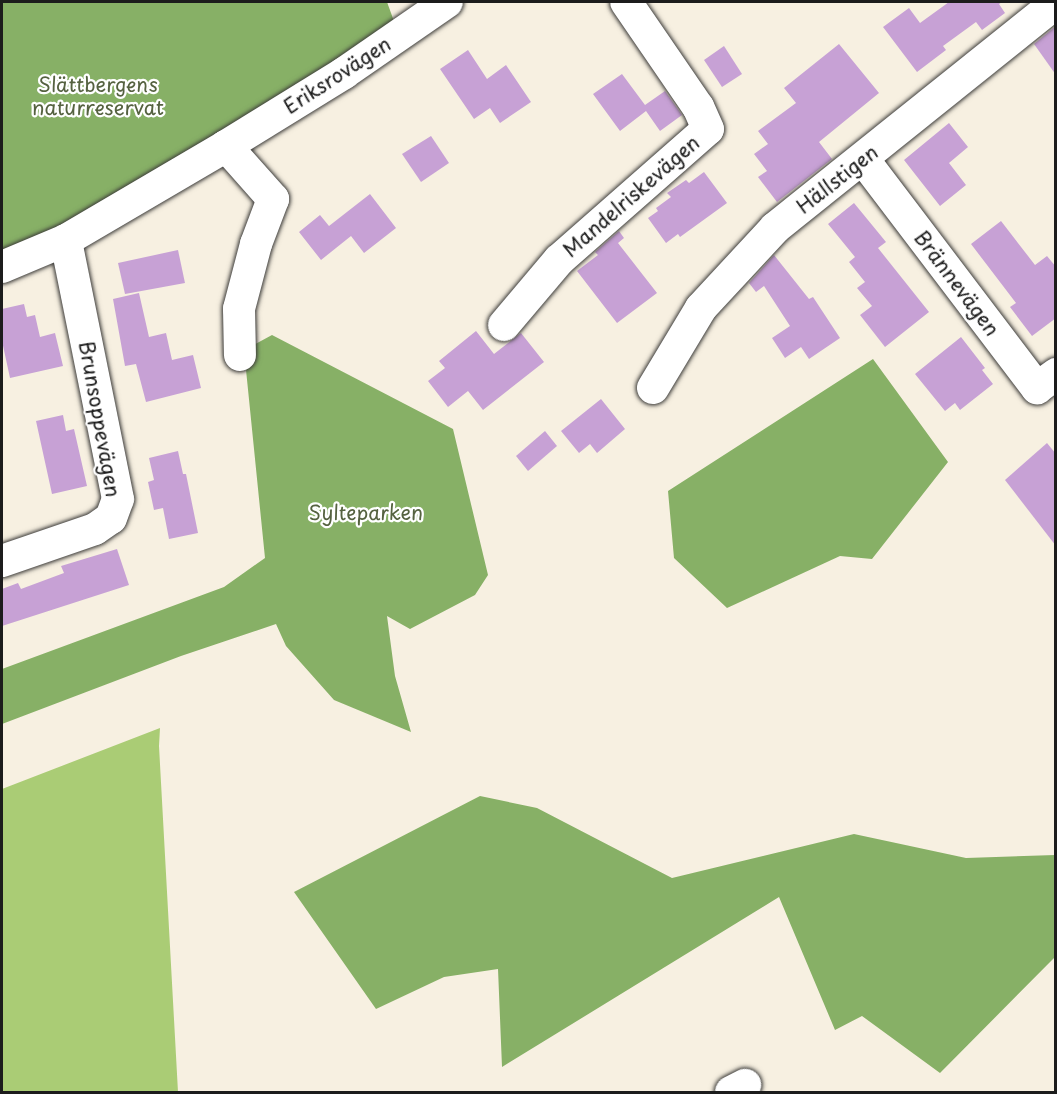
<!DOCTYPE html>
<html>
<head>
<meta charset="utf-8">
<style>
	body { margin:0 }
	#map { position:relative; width:1057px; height:1094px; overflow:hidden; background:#f7f0e1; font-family:"Playpen Sans",sans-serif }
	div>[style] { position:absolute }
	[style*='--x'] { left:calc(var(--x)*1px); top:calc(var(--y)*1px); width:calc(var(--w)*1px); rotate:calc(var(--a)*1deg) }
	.green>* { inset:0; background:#aacc75 }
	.forest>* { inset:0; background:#87b066 }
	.building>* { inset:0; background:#c7a1d5 }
	.roads { filter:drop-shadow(0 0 2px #3d3c3a) drop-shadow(0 0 2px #3d3c3a) }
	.minor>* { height:32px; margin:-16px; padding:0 16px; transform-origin:16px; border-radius:16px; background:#fff }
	span { translate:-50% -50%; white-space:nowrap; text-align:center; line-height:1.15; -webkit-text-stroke:4.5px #fff; paint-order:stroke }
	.street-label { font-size:20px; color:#1c1c1c }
	.park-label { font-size:20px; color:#556240 }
	.frame { position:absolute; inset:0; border:3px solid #1c1c1c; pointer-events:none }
</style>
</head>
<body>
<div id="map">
	<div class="green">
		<div style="clip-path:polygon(160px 728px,159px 746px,178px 1092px,2px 1092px,2px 789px)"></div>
	</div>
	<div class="forest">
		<div style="clip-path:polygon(2px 2px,387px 2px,395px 24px,214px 139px,58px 230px,2px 250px)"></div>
		<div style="clip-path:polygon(272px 335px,453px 429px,488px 575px,475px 595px,410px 629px,387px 616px,395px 676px,411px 732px,334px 700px,286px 646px,276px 624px,181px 656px,2px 724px,2px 669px,224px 587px,265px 558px,244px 350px)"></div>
		<div style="clip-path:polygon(873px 359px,948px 462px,872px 559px,840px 556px,727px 608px,674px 558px,668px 491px)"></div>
		<div style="clip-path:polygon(480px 796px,537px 808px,672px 878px,854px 834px,966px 858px,1055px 855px,1055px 957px,940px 1073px,862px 1016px,835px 1030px,779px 897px,502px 1067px,498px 969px,444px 977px,376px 1009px,294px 892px)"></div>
	</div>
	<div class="building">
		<div style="clip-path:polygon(949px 2px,1002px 2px,999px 4px,1005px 13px,982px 30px,976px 22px,943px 46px,946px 50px,917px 72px,883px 27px,909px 8px,920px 23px)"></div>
		<div style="clip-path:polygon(1056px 26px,1056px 75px,1034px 44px)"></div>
		<div style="clip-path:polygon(839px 44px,879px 93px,819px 142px,832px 159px,777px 202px,758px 177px,767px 171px,754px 154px,768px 144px,758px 131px,796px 103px,784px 88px)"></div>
		<div style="clip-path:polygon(724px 46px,742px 74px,722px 87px,704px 60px)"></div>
		<div style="clip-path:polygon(468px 50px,487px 79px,506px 65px,531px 102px,500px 123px,490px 108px,474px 119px,440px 69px)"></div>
		<div style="clip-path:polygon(622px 74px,645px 105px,665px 91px,682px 115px,660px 131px,646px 111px,620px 131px,593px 94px)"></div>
		<div style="clip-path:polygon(949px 123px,968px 147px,949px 163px,966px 185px,940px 206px,904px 160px)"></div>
		<div style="clip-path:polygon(431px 136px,449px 163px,421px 182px,402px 154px)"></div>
		<div style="clip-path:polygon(704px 172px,727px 203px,680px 237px,678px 234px,666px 243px,648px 218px,658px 211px,656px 208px,671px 197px,667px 193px,686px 180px,689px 183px)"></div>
		<div style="clip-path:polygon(370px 194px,396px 228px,364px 253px,351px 236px,321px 260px,299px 232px,320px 215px,329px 226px)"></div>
		<div style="clip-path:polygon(854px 203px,886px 242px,878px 248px,929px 312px,885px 347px,860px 315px,872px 306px,857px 288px,865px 282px,849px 262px,855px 257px,828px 224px)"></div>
		<div style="clip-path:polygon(1001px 221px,1035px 265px,1047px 256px,1056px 267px,1056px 318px,1032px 336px,1010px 307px,1016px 303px,971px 244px)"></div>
		<div style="clip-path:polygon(619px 231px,624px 238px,618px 243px,657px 293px,617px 323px,577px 271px,598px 255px,595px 252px)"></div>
		<div style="clip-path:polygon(178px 250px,185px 283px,125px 294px,118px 263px)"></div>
		<div style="clip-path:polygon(774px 255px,809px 299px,813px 297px,840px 338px,809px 359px,801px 347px,785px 358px,772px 338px,790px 326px,764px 286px,756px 292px,749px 283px)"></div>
		<div style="clip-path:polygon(139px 293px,149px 337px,166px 333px,172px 360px,193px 355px,201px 388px,146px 402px,136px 364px,125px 366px,113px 299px)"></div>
		<div style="clip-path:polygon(24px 304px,27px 317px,35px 315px,40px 337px,55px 333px,63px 366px,10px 378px,2px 341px,2px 309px)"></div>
		<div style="clip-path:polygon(476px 331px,494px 354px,521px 333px,544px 362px,483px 410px,468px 391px,448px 407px,428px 381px,445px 368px,439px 361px)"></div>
		<div style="clip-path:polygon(961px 337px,985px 368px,982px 370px,993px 384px,960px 410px,955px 403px,945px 411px,915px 374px)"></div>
		<div style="clip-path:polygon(601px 399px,625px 429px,597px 453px,590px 444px,579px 453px,561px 431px)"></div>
		<div style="clip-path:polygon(63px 415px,66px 431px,74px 429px,87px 486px,52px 494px,36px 421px)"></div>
		<div style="clip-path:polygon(545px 431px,557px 446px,528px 471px,516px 456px)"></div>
		<div style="clip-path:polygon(1047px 443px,1056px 454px,1056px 546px,1005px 480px)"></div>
		<div style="clip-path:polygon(178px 451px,183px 474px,186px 474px,198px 533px,169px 539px,163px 508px,154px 510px,148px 482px,154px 480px,149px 458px)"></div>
		<div style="clip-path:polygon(117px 549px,129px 585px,2px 626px,2px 589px,18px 583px,21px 589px,64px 573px,61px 566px)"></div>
	</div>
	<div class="roads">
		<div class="minor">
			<div style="--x:226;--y:146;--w:71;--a:48.4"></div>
			<div style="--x:273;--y:199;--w:48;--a:110.7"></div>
			<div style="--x:256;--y:244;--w:67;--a:104.7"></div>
			<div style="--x:239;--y:309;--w:46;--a:88.8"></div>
			<div style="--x:863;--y:159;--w:288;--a:52.8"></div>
			<div style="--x:1037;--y:388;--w:24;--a:-36"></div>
			<div style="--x:2;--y:267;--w:69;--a:-22.9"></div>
			<div style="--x:66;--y:240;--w:186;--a:-30.4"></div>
			<div style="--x:226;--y:146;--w:139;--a:-31.7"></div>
			<div style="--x:344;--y:73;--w:125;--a:-34.6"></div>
			<div style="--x:504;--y:325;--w:85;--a:-49.8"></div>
			<div style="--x:559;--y:260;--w:198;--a:-41.3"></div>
			<div style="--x:708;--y:129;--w:24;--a:-114"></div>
			<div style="--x:698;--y:107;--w:127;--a:-124.4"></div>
			<div style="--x:653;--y:388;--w:93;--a:-59"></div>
			<div style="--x:701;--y:308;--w:109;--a:-47.2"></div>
			<div style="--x:775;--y:228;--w:360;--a:-38.7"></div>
			<div style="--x:2;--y:561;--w:98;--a:-19"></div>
			<div style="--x:95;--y:529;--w:19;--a:-35"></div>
			<div style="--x:111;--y:518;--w:20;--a:-70"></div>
			<div style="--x:118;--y:499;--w:264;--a:-101.4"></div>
			<div style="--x:731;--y:1092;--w:16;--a:-27"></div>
		</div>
	</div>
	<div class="street-label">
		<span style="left:337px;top:75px;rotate:-33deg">Eriksrovägen</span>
		<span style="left:837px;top:179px;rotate:-38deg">Hällstigen</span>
		<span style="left:631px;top:196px;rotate:-41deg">Mandelriskevägen</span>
		<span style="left:957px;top:283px;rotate:53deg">Brännevägen</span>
		<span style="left:100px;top:419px;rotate:80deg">Brunsoppevägen</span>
	</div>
	<div class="park-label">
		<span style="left:98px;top:96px">Slättbergens<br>naturreservat</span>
		<span style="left:366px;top:512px">Sylteparken</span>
	</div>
	<div class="frame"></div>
</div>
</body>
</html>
